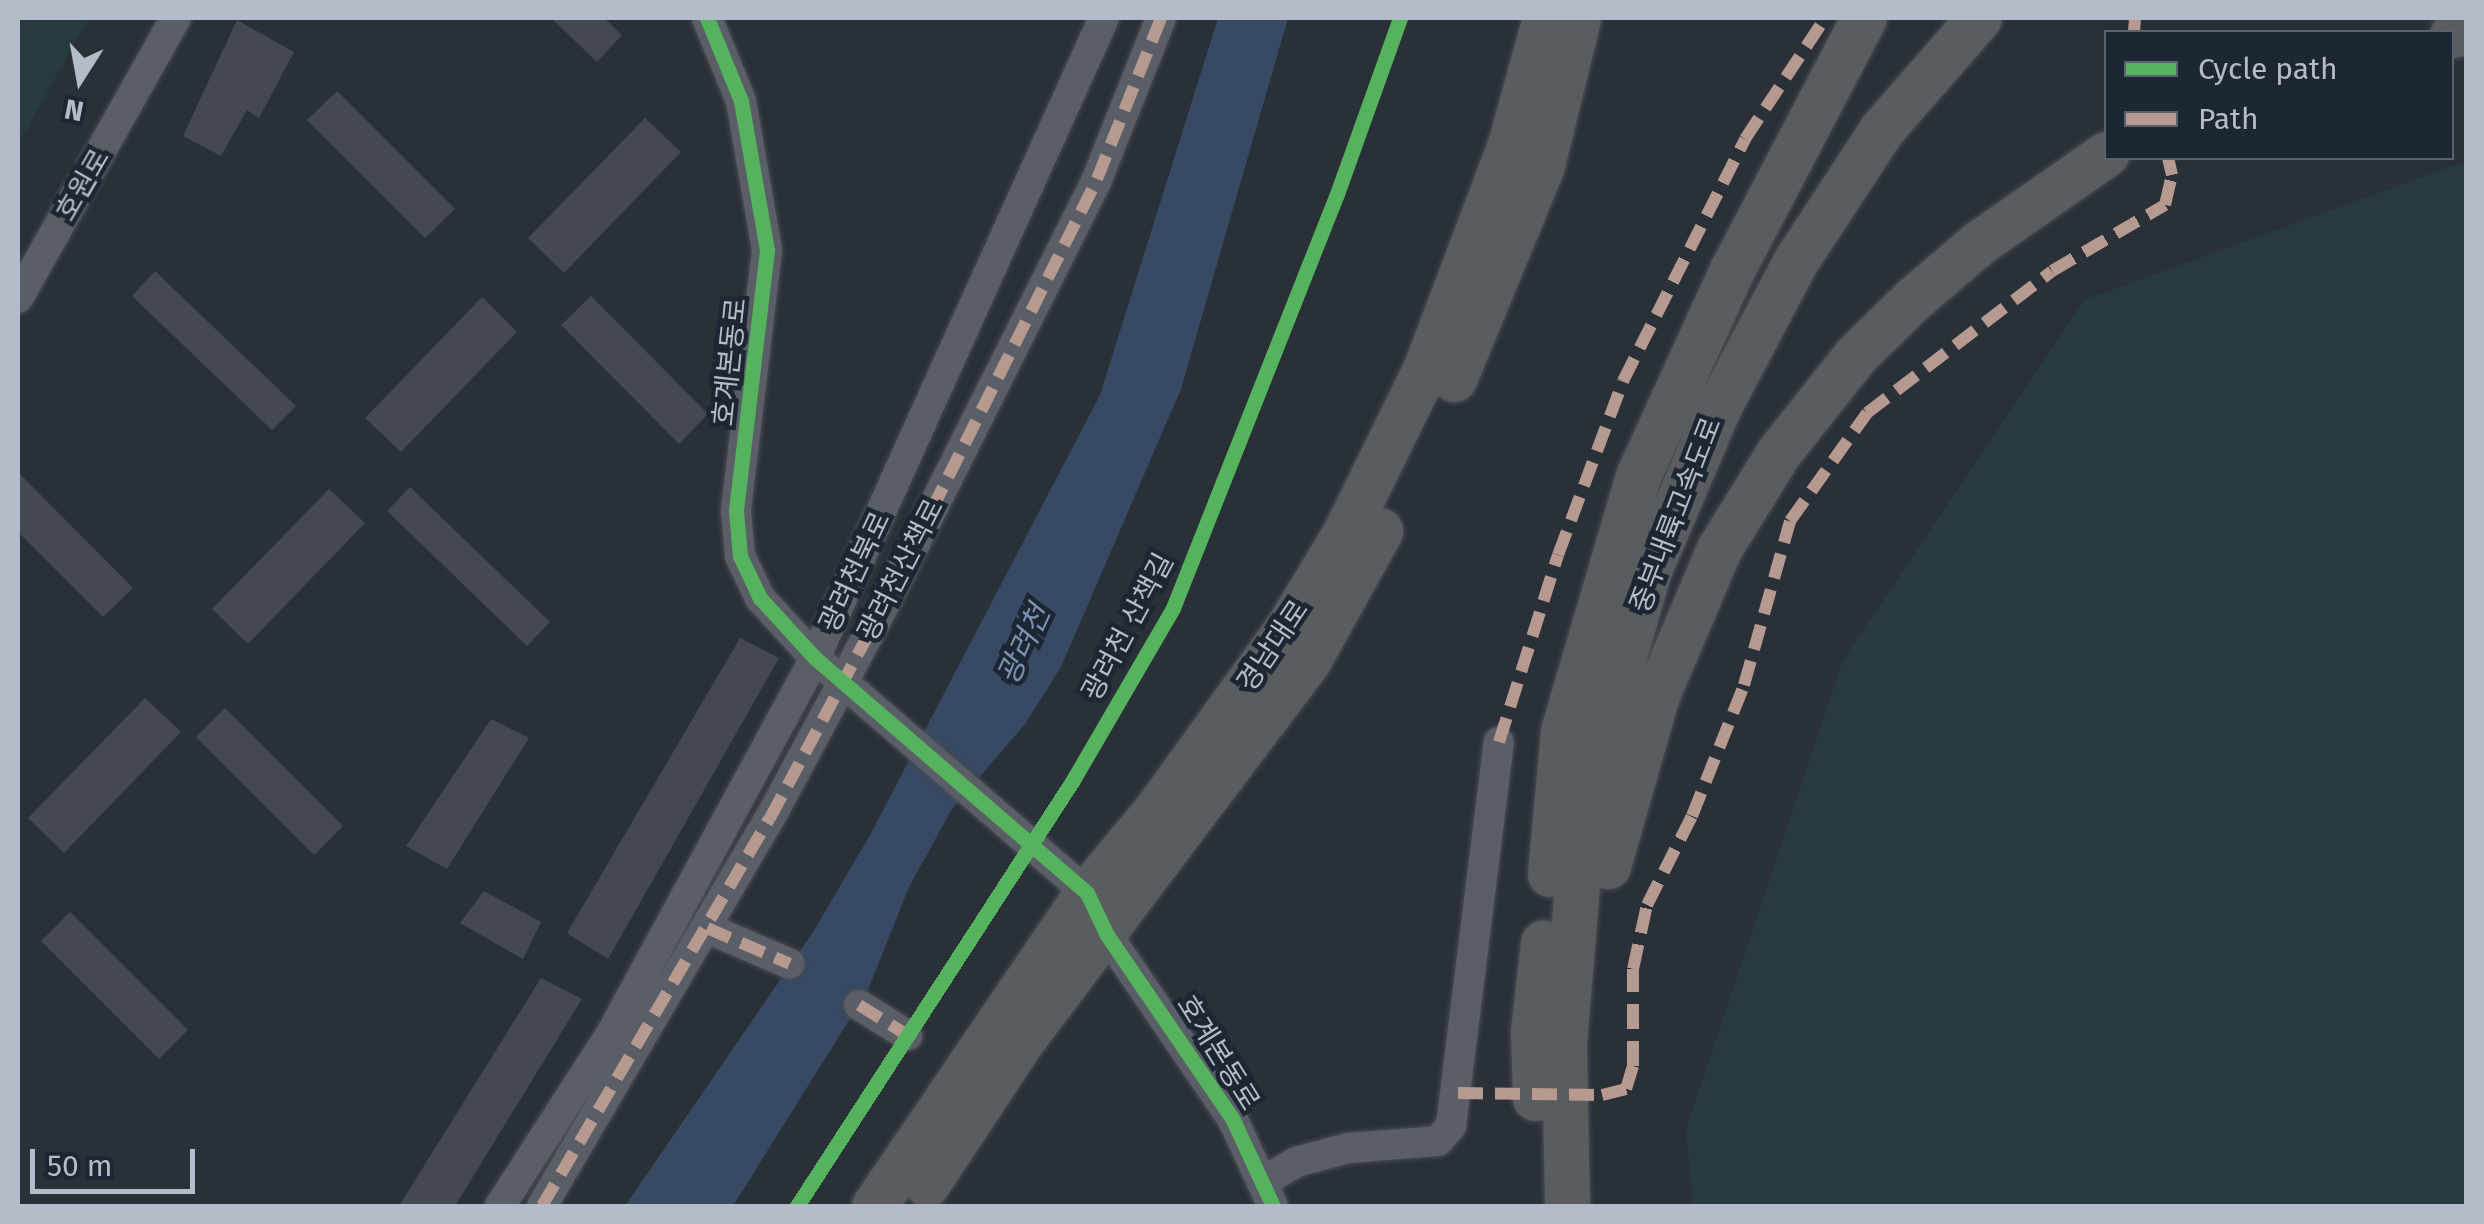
<!DOCTYPE html>
<html>
<head>
<meta charset="utf-8">
<style>
	body { margin:0 }
	#map { position:relative; width:2484px; height:1224px; overflow:hidden; background:#2a3038; font-family:"Fira Sans","Noto Sans KR",sans-serif }
	div>[style] { position:absolute }
	[style*='--x'] { left:calc(var(--x)*1px); top:calc(var(--y)*1px); width:calc(var(--w)*1px); rotate:calc(var(--a)*1deg) }
	.green>* { inset:0; background:#273a3e }
	.water>* { inset:0; background:#384963 }
	.building>* { inset:0; background:#444950 }
	.roads { filter:drop-shadow(0 0 2px #484c53) drop-shadow(0 0 2px #484c53) }
	.minor>* { height:30px; margin:-15px; padding:0 15px; transform-origin:15px; border-radius:15px; background:#5a5e66 }
	.highway>* { height:45px; margin:-22.5px; padding:0 22.5px; transform-origin:22.5px; border-radius:22.5px; background:#5a5d60 }
	.quiet>* { height:12px; margin-top:-6px; transform-origin:0; background:repeating-linear-gradient(90deg,#b69a8f 0 25px,transparent 0 37px) }
	.cycleway>* { height:15px; margin:-7.5px; padding:0 7.5px; transform-origin:7.5px; border-radius:7.5px; background:#56b35d }
	span { translate:-50% -50%; white-space:nowrap; text-align:center; line-height:1.15; -webkit-text-stroke:9px #1d2633; paint-order:stroke }
	.street-label { font-size:28px; color:#b4bcc9 }
	.water-label { font-size:30px; color:#7c92b1; font-style:italic }
	.frame { position:absolute; inset:0; border:20px solid #b4bcc9; pointer-events:none }
	.legend { position:absolute; left:2104px; top:30px; width:350px; height:130px; box-sizing:border-box; background:#1d2633; border:2px solid #59626f; margin:0; padding:12px 18px; list-style:none; font-size:30px; color:#b4bcc9 }
	.legend li { display:flex; align-items:center; gap:20px; height:50px }
	.legend b { width:50px; border:2px solid #59626f }
	.north { position:absolute; left:30px; top:30px; width:100px; height:100px; -webkit-text-stroke:8px #1d2633; paint-order:stroke; rotate:191deg; font-size:28px; font-weight:700; line-height:40px; text-align:center; color:#b4bcc9 }
	.north::after { content:''; display:block; margin:auto; width:35px; height:45px; background:#b4bcc9; clip-path:polygon(50% 0,100% 100%,50% 72%,0 100%) }
	.scale { position:absolute; left:30px; top:1149px; width:165px; height:45px; box-sizing:border-box; border:5px solid #b4bcc9; border-top:0; padding-left:12px; font-size:30px; line-height:35px; white-space:nowrap; color:#b4bcc9; -webkit-text-stroke:8px #1d2633; paint-order:stroke }
</style>
</head>
<body>
<div id="map">
	<div class="green">
		<div style="clip-path:polygon(18px 18px,89px 18px,18px 145px)"></div>
		<div style="clip-path:polygon(2466px 161px,2466px 1206px,1693px 1206px,1686px 1129px,1843px 660px,2084px 300px)"></div>
	</div>
	<div class="water">
		<div style="clip-path:polygon(1218px 18px,1288px 18px,1181px 389px,1061px 667px,1025px 724px,952px 809px,909px 887px,868px 990px,733px 1206px,625px 1206px,813px 932px,869px 837px,1100px 395px)"></div>
	</div>
	<div class="building">
		<div style="clip-path:polygon(551px 18px,604px 18px,622px 35px,597px 62px)"></div>
		<div style="clip-path:polygon(237px 20px,294px 52px,259px 118px,247px 110px,221px 156px,183px 136px)"></div>
		<div style="clip-path:polygon(337px 91px,455px 209px,425px 238px,307px 120px)"></div>
		<div style="clip-path:polygon(645px 118px,681px 152px,564px 273px,528px 238px)"></div>
		<div style="clip-path:polygon(155px 271px,296px 406px,272px 430px,132px 296px)"></div>
		<div style="clip-path:polygon(591px 296px,708px 414px,679px 444px,561px 325px)"></div>
		<div style="clip-path:polygon(482px 297px,517px 332px,401px 452px,365px 418px)"></div>
		<div style="clip-path:polygon(18px 472px,133px 588px,103px 617px,18px 532px)"></div>
		<div style="clip-path:polygon(410px 487px,550px 622px,527px 646px,387px 511px)"></div>
		<div style="clip-path:polygon(329px 489px,365px 523px,248px 644px,212px 609px)"></div>
		<div style="clip-path:polygon(740px 638px,779px 658px,608px 959px,567px 933px)"></div>
		<div style="clip-path:polygon(145px 698px,181px 732px,64px 853px,28px 818px)"></div>
		<div style="clip-path:polygon(225px 708px,343px 826px,314px 855px,196px 737px)"></div>
		<div style="clip-path:polygon(491px 719px,529px 738px,447px 869px,406px 846px)"></div>
		<div style="clip-path:polygon(484px 891px,541px 922px,523px 959px,460px 923px)"></div>
		<div style="clip-path:polygon(70px 912px,188px 1030px,159px 1059px,41px 941px)"></div>
		<div style="clip-path:polygon(541px 978px,582px 999px,455px 1206px,399px 1206px)"></div>
	</div>
	<div class="roads">
		<div class="minor">
			<div style="--x:707;--y:18;--w:90;--a:67.7"></div>
			<div style="--x:741;--y:101;--w:151;--a:80.1"></div>
			<div style="--x:767;--y:250;--w:263;--a:96.8"></div>
			<div style="--x:736;--y:511;--w:45;--a:84.9"></div>
			<div style="--x:740;--y:556;--w:47;--a:64.5"></div>
			<div style="--x:760;--y:598;--w:81;--a:47.5"></div>
			<div style="--x:815;--y:658;--w:359;--a:40.8"></div>
			<div style="--x:1087;--y:893;--w:47;--a:64.5"></div>
			<div style="--x:1107;--y:935;--w:224;--a:55.7"></div>
			<div style="--x:1233;--y:1120;--w:95;--a:65.1"></div>
			<div style="--x:18;--y:298;--w:322;--a:-60.6"></div>
			<div style="--x:707;--y:928;--w:90;--a:23.4"></div>
			<div style="--x:859;--y:1005;--w:57;--a:32"></div>
			<div style="--x:1262;--y:1182;--w:39;--a:-30"></div>
			<div style="--x:1296;--y:1162;--w:54;--a:-15.1"></div>
			<div style="--x:1348;--y:1148;--w:90;--a:-4.4"></div>
			<div style="--x:1438;--y:1141;--w:20;--a:-49"></div>
			<div style="--x:1451;--y:1126;--w:387;--a:-82.9"></div>
			<div style="--x:500;--y:1206;--w:205;--a:-57.2"></div>
			<div style="--x:611;--y:1034;--w:428;--a:-61.5"></div>
			<div style="--x:815;--y:658;--w:702;--a:-65.7"></div>
			<div style="--x:542;--y:1206;--w:450;--a:-59.6"></div>
			<div style="--x:770;--y:818;--w:237;--a:-61.8"></div>
			<div style="--x:882;--y:609;--w:481;--a:-63.4"></div>
			<div style="--x:1097;--y:179;--w:173;--a:-68.3"></div>
		</div>
		<div class="highway">
			<div style="--x:2452;--y:35;--w:14;--a:-12"></div>
			<div style="--x:1454;--y:379;--w:231;--a:-67.6"></div>
			<div style="--x:1542;--y:165;--w:151;--a:-76.2"></div>
			<div style="--x:1608;--y:866;--w:178;--a:-74"></div>
			<div style="--x:1657;--y:695;--w:159;--a:-67"></div>
			<div style="--x:1719;--y:549;--w:114;--a:-58.3"></div>
			<div style="--x:1779;--y:452;--w:124;--a:-51.6"></div>
			<div style="--x:1856;--y:355;--w:80;--a:-44.5"></div>
			<div style="--x:1913;--y:299;--w:88;--a:-40.4"></div>
			<div style="--x:1980;--y:242;--w:154;--a:-34.9"></div>
			<div style="--x:1550;--y:874;--w:144;--a:-84.8"></div>
			<div style="--x:1563;--y:731;--w:266;--a:-73.6"></div>
			<div style="--x:1638;--y:476;--w:226;--a:-65.5"></div>
			<div style="--x:1732;--y:270;--w:284;--a:-62.4"></div>
			<div style="--x:1535;--y:1098;--w:67;--a:-91.7"></div>
			<div style="--x:1533;--y:1031;--w:89;--a:-83.5"></div>
			<div style="--x:927;--y:1184;--w:169;--a:-56.6"></div>
			<div style="--x:1020;--y:1043;--w:478;--a:-53"></div>
			<div style="--x:1308;--y:661;--w:149;--a:-61"></div>
			<div style="--x:874;--y:1206;--w:379;--a:-55.8"></div>
			<div style="--x:1087;--y:893;--w:109;--a:-50.2"></div>
			<div style="--x:1157;--y:809;--w:222;--a:-54.2"></div>
			<div style="--x:1287;--y:629;--w:112;--a:-58.9"></div>
			<div style="--x:1345;--y:533;--w:182;--a:-63.9"></div>
			<div style="--x:1425;--y:370;--w:237;--a:-69.3"></div>
			<div style="--x:1509;--y:148;--w:135;--a:-74.5"></div>
			<div style="--x:1567;--y:1206;--w:163;--a:-91.1"></div>
			<div style="--x:1564;--y:1043;--w:182;--a:-85.3"></div>
			<div style="--x:1579;--y:862;--w:135;--a:-79.8"></div>
			<div style="--x:1603;--y:729;--w:166;--a:-73.9"></div>
			<div style="--x:1649;--y:570;--w:176;--a:-66.9"></div>
			<div style="--x:1718;--y:408;--w:165;--a:-62.2"></div>
			<div style="--x:1795;--y:262;--w:159;--a:-56.8"></div>
			<div style="--x:1882;--y:129;--w:147;--a:-48.9"></div>
		</div>
	</div>
	<div class="quiet">
		<div style="--x:2134;--y:32;--w:14;--a:-86"></div>
		<div style="--x:1499;--y:742;--w:196;--a:-72.5"></div>
		<div style="--x:1558;--y:555;--w:186;--a:-69.5"></div>
		<div style="--x:1623;--y:381;--w:271;--a:-63.2"></div>
		<div style="--x:1745;--y:139;--w:145;--a:-56.5"></div>
		<div style="--x:707;--y:928;--w:90;--a:23.4"></div>
		<div style="--x:859;--y:1005;--w:57;--a:32"></div>
		<div style="--x:1458;--y:1093;--w:144;--a:0.8"></div>
		<div style="--x:1602;--y:1095;--w:25;--a:-14"></div>
		<div style="--x:1626;--y:1089;--w:24;--a:-73"></div>
		<div style="--x:1633;--y:1066;--w:97;--a:-90"></div>
		<div style="--x:1633;--y:969;--w:66;--a:-77.7"></div>
		<div style="--x:1647;--y:905;--w:100;--a:-63.2"></div>
		<div style="--x:1692;--y:816;--w:141;--a:-68.3"></div>
		<div style="--x:1744;--y:685;--w:170;--a:-74.3"></div>
		<div style="--x:1790;--y:521;--w:133;--a:-54.5"></div>
		<div style="--x:1867;--y:413;--w:233;--a:-37.5"></div>
		<div style="--x:2052;--y:271;--w:131;--a:-30.3"></div>
		<div style="--x:2165;--y:205;--w:31;--a:-77"></div>
		<div style="--x:2172;--y:175;--w:17;--a:-103"></div>
		<div style="--x:542;--y:1206;--w:450;--a:-59.6"></div>
		<div style="--x:770;--y:818;--w:237;--a:-61.8"></div>
		<div style="--x:882;--y:609;--w:481;--a:-63.4"></div>
		<div style="--x:1097;--y:179;--w:173;--a:-68.3"></div>
	</div>
	<div class="cycleway">
		<div style="--x:707;--y:18;--w:90;--a:67.7"></div>
		<div style="--x:741;--y:101;--w:151;--a:80.1"></div>
		<div style="--x:767;--y:250;--w:263;--a:96.8"></div>
		<div style="--x:736;--y:511;--w:45;--a:84.9"></div>
		<div style="--x:740;--y:556;--w:47;--a:64.5"></div>
		<div style="--x:760;--y:598;--w:81;--a:47.5"></div>
		<div style="--x:815;--y:658;--w:359;--a:40.8"></div>
		<div style="--x:1087;--y:893;--w:47;--a:64.5"></div>
		<div style="--x:1107;--y:935;--w:224;--a:55.7"></div>
		<div style="--x:1233;--y:1120;--w:95;--a:65.1"></div>
		<div style="--x:797;--y:1206;--w:508;--a:-57.06"></div>
		<div style="--x:1073;--y:780;--w:199;--a:-59.8"></div>
		<div style="--x:1173;--y:608;--w:445;--a:-68.4"></div>
		<div style="--x:1337;--y:194;--w:187;--a:-70.3"></div>
	</div>
	<div class="street-label">
		<span style="left:83px;top:185px;rotate:-60deg">호원로</span>
		<span style="left:730px;top:362px;rotate:-84deg">호계본동로</span>
		<span style="left:1676px;top:515px;rotate:-69deg">중부내륙고속도로</span>
		<span style="left:901px;top:570px;rotate:-63deg">광려천산책로</span>
		<span style="left:855px;top:572px;rotate:-65deg">광려천북로</span>
		<span style="left:1128px;top:627px;rotate:-62deg">광려천 산책길</span>
		<span style="left:1273px;top:646px;rotate:-56deg">경남대로</span>
		<span style="left:1218px;top:1053px;rotate:58deg">호계본동로</span>
	</div>
	<div class="water-label">
		<span style="left:1024px;top:645px;rotate:-65deg">광려천</span>
	</div>
	<div class="frame"></div>
	<ul class="legend">
	<li><b style="height:12px;background:#56b35d"></b>Cycle path</li>
	<li><b style="height:12px;background:#b69a8f"></b>Path</li>
	</ul>
	<div class="north">N</div>
	<div class="scale">50 m</div>
</div>
</body>
</html>
